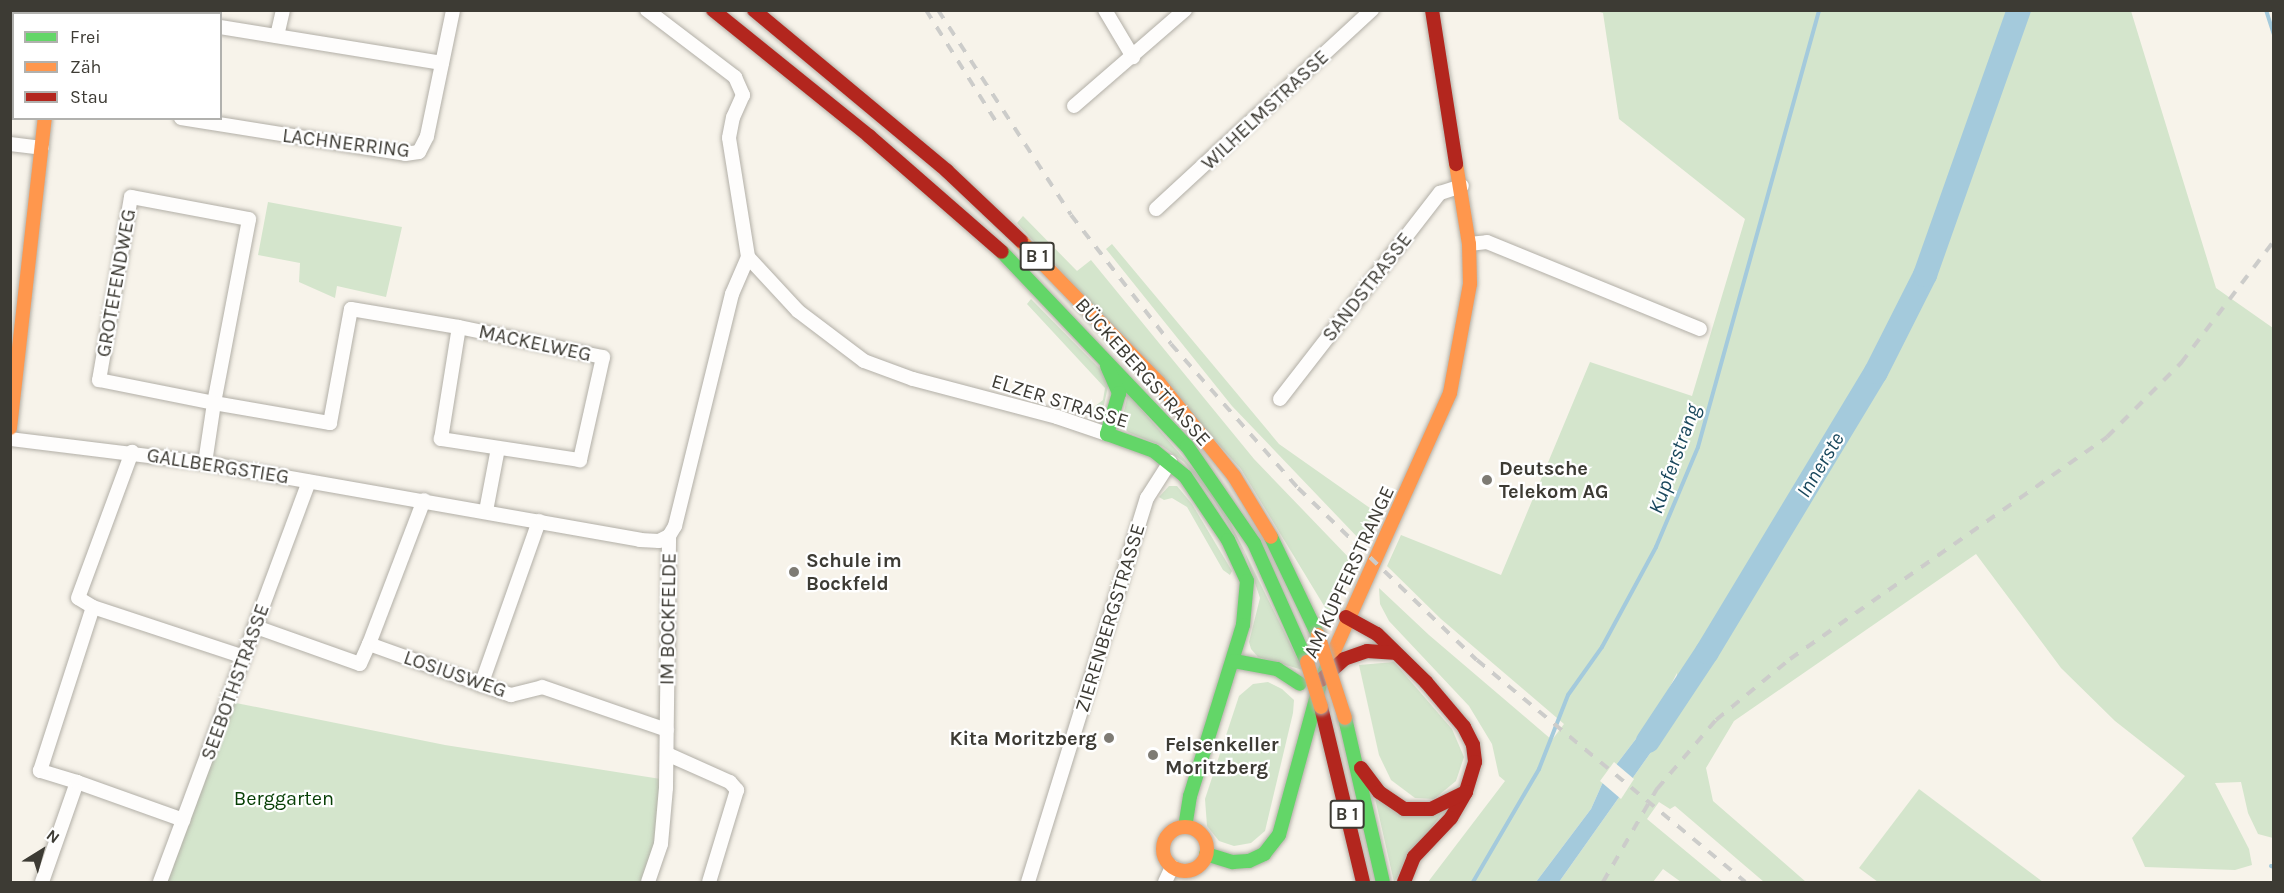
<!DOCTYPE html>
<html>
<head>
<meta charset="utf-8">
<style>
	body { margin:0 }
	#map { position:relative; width:2284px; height:893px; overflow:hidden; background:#f7f3ea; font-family:Karla,sans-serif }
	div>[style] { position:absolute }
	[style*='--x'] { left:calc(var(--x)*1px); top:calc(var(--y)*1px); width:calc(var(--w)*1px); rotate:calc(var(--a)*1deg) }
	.green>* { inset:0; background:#d4e5cc }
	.water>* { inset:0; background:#a4cadc }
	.pier>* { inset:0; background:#f7f3ea }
	.stream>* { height:4px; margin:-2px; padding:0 2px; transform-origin:2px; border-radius:2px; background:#a4cadc }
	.river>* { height:24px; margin:-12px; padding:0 12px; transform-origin:12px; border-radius:12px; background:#a4cadc }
	.roads { filter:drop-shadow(0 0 2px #b2afa7) drop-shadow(0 0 2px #b2afa7) }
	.street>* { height:14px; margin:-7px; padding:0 7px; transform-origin:7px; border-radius:7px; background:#fefdfc }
	.fast>* { height:14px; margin:-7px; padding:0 7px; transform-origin:7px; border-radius:7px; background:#63d668 }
	.slow>* { height:14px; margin:-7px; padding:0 7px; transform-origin:7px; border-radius:7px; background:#ff974d }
	.slow>.ring { margin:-7px; padding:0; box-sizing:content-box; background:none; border:14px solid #ff974d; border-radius:50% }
	.jam>* { height:14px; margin:-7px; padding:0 7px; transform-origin:7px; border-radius:7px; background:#b3261e }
	.rail>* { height:4px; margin-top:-2px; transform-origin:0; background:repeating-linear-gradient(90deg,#ccccca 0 10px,transparent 0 20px) }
	.bridges { filter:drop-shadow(0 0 2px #b2afa7) drop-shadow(0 0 2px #b2afa7) }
	.slow-bridge>* { height:14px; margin:-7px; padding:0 7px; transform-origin:7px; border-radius:7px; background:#ff974d }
	.dots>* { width:16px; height:16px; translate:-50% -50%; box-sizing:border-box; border:3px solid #fff; border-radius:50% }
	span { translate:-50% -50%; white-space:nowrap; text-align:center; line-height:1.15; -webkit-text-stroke:4.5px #fff; paint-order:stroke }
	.shield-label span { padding:2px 4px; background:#fff; border:2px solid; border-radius:4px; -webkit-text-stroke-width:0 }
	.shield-label { font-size:18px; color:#3d3b34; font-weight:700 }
	.street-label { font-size:20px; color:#3d3b34 }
	.poi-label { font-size:20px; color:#3d3b34; font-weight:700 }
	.left { translate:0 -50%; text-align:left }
	.right { translate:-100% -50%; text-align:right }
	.park-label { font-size:20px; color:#073f05 }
	.water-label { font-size:21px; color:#1a485d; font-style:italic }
	.frame { position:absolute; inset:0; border:12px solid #3d3b34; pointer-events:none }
	.legend { position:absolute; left:12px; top:12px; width:210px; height:108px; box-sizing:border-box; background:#fff; border:2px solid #b1b1ae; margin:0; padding:8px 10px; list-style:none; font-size:18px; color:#3d3b34 }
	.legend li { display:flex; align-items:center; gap:12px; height:30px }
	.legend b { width:30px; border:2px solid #b1b1ae }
	.north { position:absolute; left:12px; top:821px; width:60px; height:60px; -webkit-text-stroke:4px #fff; paint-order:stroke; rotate:37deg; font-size:16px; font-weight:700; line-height:24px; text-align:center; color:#3d3b34 }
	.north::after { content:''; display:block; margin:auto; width:21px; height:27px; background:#3d3b34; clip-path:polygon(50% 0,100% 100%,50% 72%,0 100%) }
</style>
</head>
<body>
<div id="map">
	<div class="green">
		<div style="clip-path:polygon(1596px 11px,2131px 11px,2216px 288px,2273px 328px,2273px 838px,2258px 834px,2248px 813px,2241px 782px,2215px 783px,2249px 849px,2252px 865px,2235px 870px,2145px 867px,2132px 838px,2185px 776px,2115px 721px,2061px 668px,1976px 554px,1734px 721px,1706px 768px,1713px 801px,1806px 882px,1764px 882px,1675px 806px,1670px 809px,1659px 802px,1647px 819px,1723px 882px,1681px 882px,1663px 869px,1653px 882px,1559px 882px,1673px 721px,1677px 673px,1658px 710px,1603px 782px,1591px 809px,1536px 882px,1428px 882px,1505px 781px,1499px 776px,1492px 744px,1469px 706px,1389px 621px,1380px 604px,1379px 588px,1429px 635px,1552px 740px,1564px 724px,1441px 619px,1387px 566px,1401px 535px,1501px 575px,1590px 362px,1692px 396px,1745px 219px,1619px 119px,1603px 13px)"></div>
		<div style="clip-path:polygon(268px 202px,402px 227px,386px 297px,337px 286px,335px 298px,299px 282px,300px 263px,258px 255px)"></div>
		<div style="clip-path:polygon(1023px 216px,1077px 271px,1091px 260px,1254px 459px,1353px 562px,1329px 614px,1241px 469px,1017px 223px)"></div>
		<div style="clip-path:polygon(1112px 244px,1279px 444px,1377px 513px,1362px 542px,1232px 406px,1106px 249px)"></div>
		<div style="clip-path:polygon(1031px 299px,1102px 371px,1109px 382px,1101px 418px,1086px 413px,1103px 400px,1105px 388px,1027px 304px)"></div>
		<div style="clip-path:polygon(1128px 394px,1218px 498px,1303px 670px,1258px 657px,1251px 649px,1249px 642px,1260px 598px,1245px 553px,1213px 499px,1184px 462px,1162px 446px,1128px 432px,1121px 424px)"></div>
		<div style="clip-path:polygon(1169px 486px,1177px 486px,1192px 504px,1232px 571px,1230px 575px,1223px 570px,1187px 507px,1172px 498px,1164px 500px,1159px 497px)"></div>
		<div style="clip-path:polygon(1394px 662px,1452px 729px,1464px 757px,1456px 781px,1434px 799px,1415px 798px,1391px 780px,1379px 755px,1359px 665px)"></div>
		<div style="clip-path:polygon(1268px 682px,1282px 689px,1294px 700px,1293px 713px,1265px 831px,1251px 843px,1234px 846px,1219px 841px,1207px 826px,1205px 799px,1239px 696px,1253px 684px)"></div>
		<div style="clip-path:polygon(231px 702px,445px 745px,667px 780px,665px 825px,645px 882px,165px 882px)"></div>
		<div style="clip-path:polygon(1919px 789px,2043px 882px,1878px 882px,1859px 868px)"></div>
		<div style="clip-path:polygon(1375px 798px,1444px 810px,1394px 882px)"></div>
	</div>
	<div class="water">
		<div style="clip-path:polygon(1658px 710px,1673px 721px,1559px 882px,1536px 882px,1591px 809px,1603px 782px)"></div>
	</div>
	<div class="pier">
		<div style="clip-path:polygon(1614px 762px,1634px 779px,1621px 799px,1600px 781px)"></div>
	</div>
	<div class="stream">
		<div style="--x:2266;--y:10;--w:25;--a:72"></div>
		<div style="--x:2271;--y:866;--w:3;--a:18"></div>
		<div style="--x:1473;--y:882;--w:131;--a:-59.7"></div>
		<div style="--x:1539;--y:769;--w:79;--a:-68.6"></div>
		<div style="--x:1568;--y:695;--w:59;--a:-54.7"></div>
		<div style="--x:1602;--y:647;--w:114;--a:-61.6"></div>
		<div style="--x:1656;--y:547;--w:108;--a:-67.2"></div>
		<div style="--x:1698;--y:447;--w:453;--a:-74.5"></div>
	</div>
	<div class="river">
		<div style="--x:1648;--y:741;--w:107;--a:-56.5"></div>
		<div style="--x:1707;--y:652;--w:327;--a:-58.9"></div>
		<div style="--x:1876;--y:372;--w:109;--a:-63.2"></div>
		<div style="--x:1925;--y:275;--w:281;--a:-70.5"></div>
	</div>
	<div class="roads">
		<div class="street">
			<div style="--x:647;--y:10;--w:111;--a:37.3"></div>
			<div style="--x:735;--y:77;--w:20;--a:66"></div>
			<div style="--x:743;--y:95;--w:24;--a:114"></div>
			<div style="--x:733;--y:117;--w:21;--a:101"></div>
			<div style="--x:729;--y:138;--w:121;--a:80.9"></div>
			<div style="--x:748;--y:257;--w:74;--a:47.2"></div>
			<div style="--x:798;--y:311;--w:83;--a:37.1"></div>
			<div style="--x:864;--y:361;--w:52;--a:20.2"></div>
			<div style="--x:913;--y:379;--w:149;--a:14.8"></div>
			<div style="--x:1057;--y:417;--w:53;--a:18.8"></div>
			<div style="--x:1105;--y:10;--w:55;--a:59.2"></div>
			<div style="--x:143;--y:14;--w:4;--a:-76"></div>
			<div style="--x:220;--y:27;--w:225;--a:9.2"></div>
			<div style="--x:277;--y:36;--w:27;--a:-77"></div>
			<div style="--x:1074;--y:106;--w:147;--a:-40.9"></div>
			<div style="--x:181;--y:118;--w:227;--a:9.1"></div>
			<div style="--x:405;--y:154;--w:14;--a:-8"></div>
			<div style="--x:419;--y:152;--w:18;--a:-63"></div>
			<div style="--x:427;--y:136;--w:129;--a:-78.3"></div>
			<div style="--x:10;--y:144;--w:32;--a:7"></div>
			<div style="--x:1156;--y:209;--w:294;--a:-42.7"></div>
			<div style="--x:1469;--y:244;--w:18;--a:-6"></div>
			<div style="--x:1487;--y:242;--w:230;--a:22.2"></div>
			<div style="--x:1280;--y:399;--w:261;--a:-52.2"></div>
			<div style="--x:1440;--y:193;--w:23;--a:-18"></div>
			<div style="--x:10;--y:439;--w:196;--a:7"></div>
			<div style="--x:205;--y:463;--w:442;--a:10"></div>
			<div style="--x:640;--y:540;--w:19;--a:3"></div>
			<div style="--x:659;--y:541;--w:11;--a:-27"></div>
			<div style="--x:205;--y:463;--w:61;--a:-81.5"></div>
			<div style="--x:214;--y:403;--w:187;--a:-79.2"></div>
			<div style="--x:249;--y:219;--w:120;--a:-169.4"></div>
			<div style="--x:131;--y:197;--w:186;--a:99.9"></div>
			<div style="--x:99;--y:380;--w:117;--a:11.3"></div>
			<div style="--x:214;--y:403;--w:118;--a:9.8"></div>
			<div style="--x:330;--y:423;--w:116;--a:-79.6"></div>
			<div style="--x:351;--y:309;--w:109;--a:9.5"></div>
			<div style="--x:459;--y:327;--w:147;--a:11.8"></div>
			<div style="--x:603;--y:357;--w:106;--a:102.6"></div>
			<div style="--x:580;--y:460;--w:141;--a:-171.4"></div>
			<div style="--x:441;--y:439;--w:113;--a:-80.9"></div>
			<div style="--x:486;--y:511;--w:64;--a:-79.2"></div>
			<div style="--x:93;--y:607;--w:17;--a:-149"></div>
			<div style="--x:78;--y:598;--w:156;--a:-69.7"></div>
			<div style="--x:256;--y:627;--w:110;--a:19.6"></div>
			<div style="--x:360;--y:664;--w:22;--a:-66"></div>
			<div style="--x:369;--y:644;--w:151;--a:19.8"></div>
			<div style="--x:511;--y:695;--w:32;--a:-14"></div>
			<div style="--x:542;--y:687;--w:132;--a:19"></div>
			<div style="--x:369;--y:644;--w:154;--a:-69.1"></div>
			<div style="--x:481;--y:685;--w:174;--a:-70.5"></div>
			<div style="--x:667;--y:754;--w:69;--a:24"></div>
			<div style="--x:730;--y:782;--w:11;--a:49"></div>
			<div style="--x:737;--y:790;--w:96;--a:106.9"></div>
			<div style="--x:77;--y:782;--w:39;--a:-163"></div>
			<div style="--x:40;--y:771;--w:172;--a:-72.1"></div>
			<div style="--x:93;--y:607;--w:159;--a:18.3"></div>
			<div style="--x:42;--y:882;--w:106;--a:-70.7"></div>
			<div style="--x:77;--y:782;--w:113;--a:19.7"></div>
			<div style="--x:160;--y:882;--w:427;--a:-69.6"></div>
			<div style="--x:648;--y:882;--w:40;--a:-71.1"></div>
			<div style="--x:661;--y:844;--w:56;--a:-84.9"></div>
			<div style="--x:666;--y:788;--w:252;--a:-89.3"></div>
			<div style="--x:669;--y:536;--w:12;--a:-59"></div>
			<div style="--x:675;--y:526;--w:239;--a:-76.2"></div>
			<div style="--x:732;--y:294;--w:40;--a:-66.6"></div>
			<div style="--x:1028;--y:882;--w:402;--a:-72.8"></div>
			<div style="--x:1147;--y:498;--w:43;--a:-57.4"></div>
			<div style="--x:1165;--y:882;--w:17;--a:-65"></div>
		</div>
		<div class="fast">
			<div style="--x:1002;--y:252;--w:268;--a:46.4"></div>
			<div style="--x:1187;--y:446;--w:118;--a:55.4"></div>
			<div style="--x:1254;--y:543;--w:130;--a:66"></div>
			<div style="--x:1107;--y:366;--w:30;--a:66"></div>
			<div style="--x:1119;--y:393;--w:43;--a:106.3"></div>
			<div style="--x:1107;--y:434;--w:50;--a:19.9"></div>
			<div style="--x:1154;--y:451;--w:40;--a:39"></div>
			<div style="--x:1185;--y:476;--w:77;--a:56.1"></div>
			<div style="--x:1228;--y:540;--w:45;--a:65.1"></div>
			<div style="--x:1247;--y:581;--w:44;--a:95.2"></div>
			<div style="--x:1243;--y:625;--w:179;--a:107.2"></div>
			<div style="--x:1190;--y:796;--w:31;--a:99"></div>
			<div style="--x:1271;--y:537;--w:109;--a:64.4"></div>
			<div style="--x:1234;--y:661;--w:44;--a:10.5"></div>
			<div style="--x:1277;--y:669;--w:27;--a:33"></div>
			<div style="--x:1345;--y:718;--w:168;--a:77"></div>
			<div style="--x:1206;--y:854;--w:28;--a:17"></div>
			<div style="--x:1233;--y:862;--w:16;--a:-4"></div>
			<div style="--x:1249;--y:861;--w:17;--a:-25"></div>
			<div style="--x:1264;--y:854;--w:24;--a:-52"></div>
			<div style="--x:1279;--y:835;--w:161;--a:-74.8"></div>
			<div style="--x:1321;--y:680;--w:24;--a:-66"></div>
		</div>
		<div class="slow">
			<div style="--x:1021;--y:241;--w:198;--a:45.8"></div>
			<div style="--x:1159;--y:383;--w:119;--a:51.1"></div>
			<div style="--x:1234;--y:476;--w:71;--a:58.8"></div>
			<div style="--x:10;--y:428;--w:312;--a:-83.6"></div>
			<div style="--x:1331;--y:658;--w:290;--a:-65.8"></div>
			<div style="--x:1450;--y:393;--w:111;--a:-79.6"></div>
			<div style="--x:1470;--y:284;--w:40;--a:-91.4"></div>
			<div style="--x:1469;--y:244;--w:81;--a:-99.2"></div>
			<div class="ring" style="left:1163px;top:827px;width:30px;height:30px"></div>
		</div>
		<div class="jam">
			<div style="--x:58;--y:10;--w:4;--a:90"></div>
			<div style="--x:713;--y:10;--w:201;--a:38.9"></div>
			<div style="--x:869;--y:136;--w:176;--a:41.1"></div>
			<div style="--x:754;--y:10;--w:251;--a:39.8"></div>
			<div style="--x:947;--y:171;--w:102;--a:43.4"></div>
			<div style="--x:1432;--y:10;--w:156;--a:81.1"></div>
			<div style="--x:1346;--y:617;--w:35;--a:29"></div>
			<div style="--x:1377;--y:634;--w:69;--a:44.4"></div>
			<div style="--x:1426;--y:682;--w:59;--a:49.8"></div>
			<div style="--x:1464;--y:727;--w:20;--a:63"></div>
			<div style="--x:1473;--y:745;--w:17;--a:83"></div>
			<div style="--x:1475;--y:762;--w:31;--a:107"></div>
			<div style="--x:1466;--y:792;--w:30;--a:120"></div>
			<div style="--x:1451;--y:818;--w:54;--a:133.5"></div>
			<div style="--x:1414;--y:857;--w:27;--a:112"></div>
			<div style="--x:1321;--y:680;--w:31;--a:-42"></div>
			<div style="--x:1344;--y:659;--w:24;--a:-19"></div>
			<div style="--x:1367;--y:651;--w:27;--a:4"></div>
			<div style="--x:1321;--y:707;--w:180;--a:76.5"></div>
			<div style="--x:1361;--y:768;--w:30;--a:53"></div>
			<div style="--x:1379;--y:792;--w:30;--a:34"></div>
			<div style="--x:1404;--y:809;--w:27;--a:0"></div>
			<div style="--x:1431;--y:809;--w:39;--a:-26"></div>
		</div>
	</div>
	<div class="rail">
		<div style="--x:926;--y:10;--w:136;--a:57.9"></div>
		<div style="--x:938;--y:10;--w:244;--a:57"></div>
		<div style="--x:1071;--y:215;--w:163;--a:52.2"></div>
		<div style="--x:1171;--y:344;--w:192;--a:48.6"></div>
		<div style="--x:1298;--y:488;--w:248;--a:43.9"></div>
		<div style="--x:1477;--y:660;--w:348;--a:39.6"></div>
		<div style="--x:1603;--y:882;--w:108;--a:-59.9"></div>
		<div style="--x:1657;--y:789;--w:91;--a:-49.5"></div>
		<div style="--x:1716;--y:720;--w:96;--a:-39.5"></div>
		<div style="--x:1790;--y:659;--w:387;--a:-35"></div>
		<div style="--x:2107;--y:437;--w:105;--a:-45"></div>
		<div style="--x:2181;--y:363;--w:153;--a:-52.7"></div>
	</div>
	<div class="bridges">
		<div class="slow-bridge">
			<div style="--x:1318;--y:635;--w:87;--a:72"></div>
			<div style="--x:1307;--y:662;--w:47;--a:72.7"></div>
		</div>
	</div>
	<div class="dots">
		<div style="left:1487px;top:480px;background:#7e7b74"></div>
		<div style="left:794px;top:572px;background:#7e7b74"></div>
		<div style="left:1109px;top:738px;background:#7e7b74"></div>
		<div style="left:1153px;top:755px;background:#7e7b74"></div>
	</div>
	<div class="shield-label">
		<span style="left:1037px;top:256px">B 1</span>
		<span style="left:1347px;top:814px">B 1</span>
	</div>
	<div class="street-label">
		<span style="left:1265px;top:110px;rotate:-43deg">WILHELMSTRASSE</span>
		<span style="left:346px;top:143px;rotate:7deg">LACHNERRING</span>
		<span style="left:116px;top:283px;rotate:-80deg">GROTEFENDWEG</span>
		<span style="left:1367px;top:287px;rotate:-52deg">SANDSTRASSE</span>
		<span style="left:535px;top:343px;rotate:12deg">MACKELWEG</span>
		<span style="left:1143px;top:372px;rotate:48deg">BÜCKEBERGSTRASSE</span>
		<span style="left:1060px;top:401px;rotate:17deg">ELZER STRASSE</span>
		<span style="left:218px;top:466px;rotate:9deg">GALLBERGSTIEG</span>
		<span style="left:1349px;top:572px;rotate:-65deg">AM KUPFERSTRANGE</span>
		<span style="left:1110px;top:618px;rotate:-73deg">ZIERENBERGSTRASSE</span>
		<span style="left:668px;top:619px;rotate:-89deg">IM BOCKFELDE</span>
		<span style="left:455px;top:674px;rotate:19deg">LOSIUSWEG</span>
		<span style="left:235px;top:682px;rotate:-70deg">SEEBOTHSTRASSE</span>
	</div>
	<div class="poi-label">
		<span class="left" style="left:1499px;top:480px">Deutsche<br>Telekom AG</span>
		<span class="left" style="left:806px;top:572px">Schule im<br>Bockfeld</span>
		<span class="right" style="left:1097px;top:738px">Kita Moritzberg</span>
		<span class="left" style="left:1165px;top:756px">Felsenkeller<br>Moritzberg</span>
	</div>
	<div class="park-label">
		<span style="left:284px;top:798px">Berggarten</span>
	</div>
	<div class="water-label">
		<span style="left:1674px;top:459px;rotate:-70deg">Kupferstrang</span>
		<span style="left:1820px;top:465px;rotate:-59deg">Innerste</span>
	</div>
	<div class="frame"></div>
	<ul class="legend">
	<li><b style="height:8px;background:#63d668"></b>Frei</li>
	<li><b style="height:8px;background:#ff974d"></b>Zäh</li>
	<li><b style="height:8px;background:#b3261e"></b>Stau</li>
	</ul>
	<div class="north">N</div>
</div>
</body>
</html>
